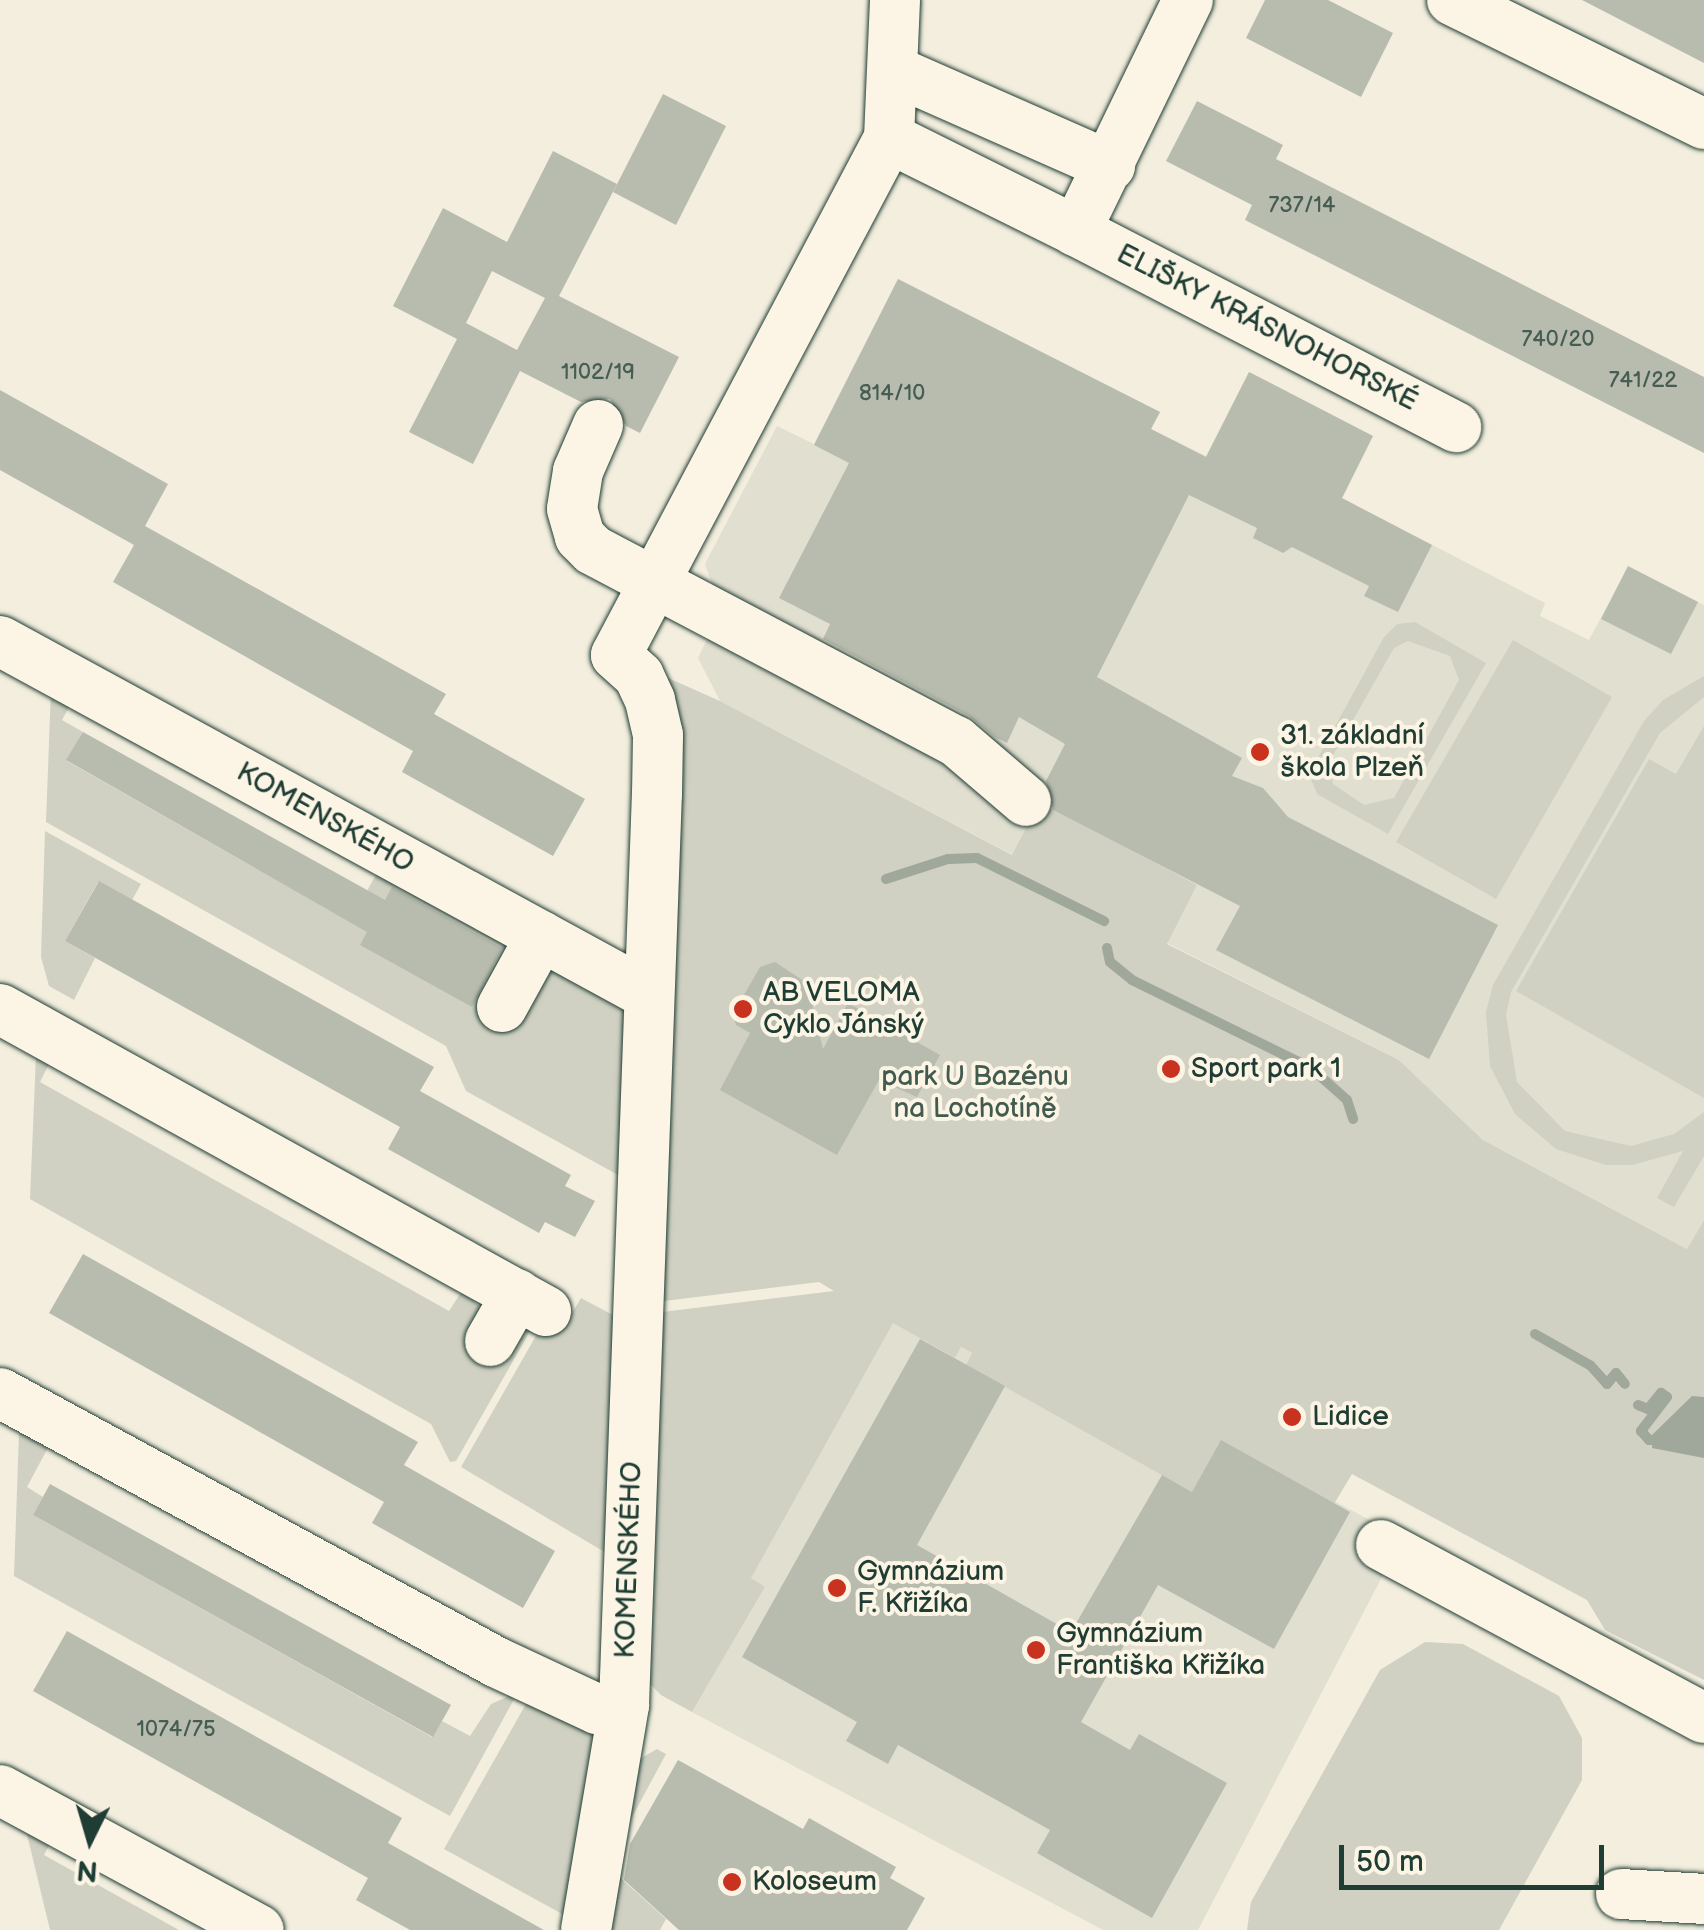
<!DOCTYPE html>
<html>
<head>
<meta charset="utf-8">
<style>
	body { margin:0 }
	#map { position:relative; width:1704px; height:1930px; overflow:hidden; background:#f3eede; font-family:"Balsamiq Sans",sans-serif }
	div>[style] { position:absolute }
	[style*='--x'] { left:calc(var(--x)*1px); top:calc(var(--y)*1px); width:calc(var(--w)*1px); rotate:calc(var(--a)*1deg) }
	.built>* { inset:0; background:#e1dfd0 }
	.green>* { inset:0; background:#d0d1c2 }
	.water>* { inset:0; background:#a0a89b }
	.stream>* { height:10px; margin:-5px; padding:0 5px; transform-origin:5px; border-radius:5px; background:#a0a89b }
	.building>* { inset:0; background:#b8bcae }
	.roads { filter:drop-shadow(0 0 2px #1f3d34) drop-shadow(0 0 2px #1f3d34) }
	.minor>* { height:50px; margin:-25px; padding:0 25px; transform-origin:25px; border-radius:25px; background:#fcf5e5 }
	.dots>* { width:28px; height:28px; translate:-50% -50%; box-sizing:border-box; border:5px solid #fcf5e5; border-radius:50% }
	span { translate:-50% -50%; white-space:nowrap; text-align:center; line-height:1.15; -webkit-text-stroke:8px #fcf5e5; paint-order:stroke }
	.number-label { font-size:22px; color:#455d52 }
	.number-label span { -webkit-text-stroke-width:0 }
	.street-label { font-size:28px; color:#1f3d34 }
	.poi-label { font-size:28px; color:#1f3d34 }
	.left { translate:0 -50%; text-align:left }
	.park-label { font-size:28px; color:#425b50 }
	.north { position:absolute; left:40px; top:1790px; width:100px; height:100px; -webkit-text-stroke:8px #fcf5e5; paint-order:stroke; rotate:185deg; font-size:28px; font-weight:700; line-height:40px; text-align:center; color:#1f3d34 }
	.north::after { content:''; display:block; margin:auto; width:35px; height:45px; background:#1f3d34; clip-path:polygon(50% 0,100% 100%,50% 72%,0 100%) }
	.scale { position:absolute; left:1339px; top:1845px; width:265px; height:45px; box-sizing:border-box; border:5px solid #1f3d34; border-top:0; padding-left:12px; font-size:30px; line-height:35px; white-space:nowrap; color:#1f3d34; -webkit-text-stroke:8px #fcf5e5; paint-order:stroke }
</style>
</head>
<body>
<div id="map">
	<div class="built">
		<div style="clip-path:polygon(898px 279px,1160px 412px,1151px 429px,1206px 456px,1249px 372px,1373px 436px,1325px 533px,1380px 518px,1545px 603px,1540px 616px,1589px 640px,1628px 567px,1704px 605px,1704px 1220px,1687px 1249px,1483px 1140px,1399px 1060px,1167px 943px,1197px 885px,1038px 804px,1013px 855px,720px 701px,698px 658px,721px 610px,705px 564px,777px 426px,814px 444px)"></div>
		<div style="clip-path:polygon(892px 1322px,955px 1358px,961px 1347px,972px 1353px,967px 1365px,1192px 1491px,1221px 1440px,1375px 1523px,1358px 1558px,1384px 1573px,1198px 1930px,1103px 1930px,692px 1712px,765px 1587px,750px 1578px)"></div>
	</div>
	<div class="green">
		<div style="clip-path:polygon(evenodd,1415px 622px,1486px 663px,1388px 834px,1317px 794px,1309px 774px,1384px 637px,1397px 624px,1415px 622px,1408px 641px,1450px 656px,1459px 680px,1394px 798px,1364px 805px,1333px 784px,1328px 764px,1394px 648px,1408px 641px)"></div>
		<div style="clip-path:polygon(1513px 640px,1612px 697px,1496px 899px,1396px 842px)"></div>
		<div style="clip-path:polygon(616px 655px,720px 701px,1012px 855px,1039px 803px,1124px 846px,1197px 885px,1167px 944px,1399px 1060px,1483px 1140px,1687px 1249px,1704px 1220px,1704px 1680px,1605px 1630px,1587px 1600px,1352px 1474px,1334px 1504px,1192px 1492px,966px 1365px,972px 1353px,961px 1347px,955px 1358px,893px 1323px,751px 1578px,765px 1587px,692px 1712px,661px 1695px,643px 1677px,654px 1313px,834px 1291px,819px 1282px,656px 1302px,655px 828px)"></div>
		<div style="clip-path:polygon(1704px 676px,1704px 697px,1660px 733px,1511px 992px,1506px 1015px,1517px 1082px,1565px 1131px,1631px 1146px,1674px 1134px,1704px 1112px,1704px 1156px,1674px 1207px,1657px 1198px,1683px 1151px,1632px 1165px,1606px 1165px,1556px 1149px,1515px 1114px,1490px 1066px,1486px 1012px,1493px 985px,1644px 721px,1663px 700px)"></div>
		<div style="clip-path:polygon(51px 689px,76px 695px,62px 720px,83px 732px,67px 761px,329px 910px,363px 898px,381px 866px,638px 1012px,629px 1181px,466px 1091px,446px 1046px,46px 822px)"></div>
		<div style="clip-path:polygon(1704px 726px,1704px 1098px,1516px 991px,1649px 759px,1676px 774px)"></div>
		<div style="clip-path:polygon(45px 831px,141px 884px,132px 900px,98px 882px,65px 941px,95px 958px,74px 1000px,49px 986px,41px 957px)"></div>
		<div style="clip-path:polygon(36px 1055px,52px 1058px,40px 1082px,449px 1311px,464px 1288px,484px 1313px,537px 1319px,456px 1461px,450px 1462px,431px 1424px,30px 1199px)"></div>
		<div style="clip-path:polygon(581px 1298px,624px 1321px,613px 1557px,461px 1467px,545px 1320px,563px 1328px)"></div>
		<div style="clip-path:polygon(19px 1433px,51px 1442px,27px 1487px,43px 1497px,33px 1515px,432px 1737px,442px 1721px,470px 1736px,491px 1704px,518px 1692px,450px 1816px,14px 1576px)"></div>
		<div style="clip-path:polygon(1425px 1642px,1463px 1644px,1559px 1696px,1582px 1738px,1582px 1780px,1499px 1930px,1247px 1930px,1251px 1902px,1380px 1670px)"></div>
		<div style="clip-path:polygon(531px 1695px,601px 1732px,575px 1921px,444px 1849px)"></div>
		<div style="clip-path:polygon(657px 1749px,666px 1754px,625px 1830px,614px 1872px,666px 1919px,660px 1930px,601px 1930px,636px 1761px)"></div>
		<div style="clip-path:polygon(25px 1826px,56px 1832px,44px 1855px,179px 1930px,50px 1930px)"></div>
	</div>
	<div class="water">
		<div style="clip-path:polygon(1692px 1396px,1704px 1397px,1704px 1458px,1652px 1448px,1653px 1434px)"></div>
	</div>
	<div class="stream">
		<div style="--x:886;--y:879;--w:65;--a:-17.9"></div>
		<div style="--x:948;--y:859;--w:29;--a:-2"></div>
		<div style="--x:977;--y:858;--w:142;--a:26.4"></div>
		<div style="--x:1107;--y:948;--w:14;--a:78"></div>
		<div style="--x:1110;--y:962;--w:28;--a:39"></div>
		<div style="--x:1132;--y:980;--w:199;--a:26.2"></div>
		<div style="--x:1311;--y:1068;--w:48;--a:41.6"></div>
		<div style="--x:1347;--y:1100;--w:20;--a:72"></div>
		<div style="--x:1535;--y:1334;--w:64;--a:29.7"></div>
		<div style="--x:1591;--y:1366;--w:24;--a:48"></div>
		<div style="--x:1607;--y:1384;--w:14;--a:-51"></div>
		<div style="--x:1616;--y:1373;--w:14;--a:51"></div>
		<div style="--x:1638;--y:1405;--w:11;--a:22"></div>
		<div style="--x:1648;--y:1409;--w:21;--a:-51"></div>
		<div style="--x:1661;--y:1393;--w:7;--a:34"></div>
		<div style="--x:1667;--y:1397;--w:43;--a:127.4"></div>
		<div style="--x:1641;--y:1431;--w:12;--a:48"></div>
		<div style="--x:1649;--y:1440;--w:16;--a:-4"></div>
	</div>
	<div class="building">
		<div style="clip-path:polygon(1265px 0,1328px 0,1393px 33px,1361px 97px,1246px 38px)"></div>
		<div style="clip-path:polygon(1582px 0,1704px 0,1704px 63px,1673px 47px)"></div>
		<div style="clip-path:polygon(663px 94px,726px 126px,676px 225px,613px 192px)"></div>
		<div style="clip-path:polygon(1197px 101px,1283px 145px,1276px 159px,1704px 377px,1704px 453px,1245px 220px,1252px 205px,1166px 161px)"></div>
		<div style="clip-path:polygon(evenodd,553px 151px,617px 184px,559px 296px,679px 357px,640px 433px,626px 426px,610px 399px,581px 402px,520px 371px,473px 464px,409px 432px,457px 339px,393px 306px,443px 208px,507px 242px,553px 151px,492px 271px,545px 298px,517px 350px,466px 323px,492px 271px)"></div>
		<div style="clip-path:polygon(898px 279px,1160px 412px,1151px 429px,1206px 457px,1249px 372px,1373px 436px,1342px 498px,1432px 545px,1398px 612px,1364px 596px,1369px 586px,1292px 547px,1283px 553px,1253px 538px,1257px 528px,1189px 495px,1097px 677px,1242px 758px,1232px 776px,1263px 788px,1288px 817px,1498px 925px,1429px 1059px,1216px 950px,1240px 906px,1053px 810px,1046px 781px,1065px 744px,1019px 717px,1007px 743px,995px 737px,969px 716px,823px 639px,830px 624px,779px 598px,849px 463px,814px 445px)"></div>
		<div style="clip-path:polygon(0 390px,168px 484px,145px 526px,446px 694px,434px 714px,585px 799px,553px 856px,402px 772px,413px 751px,113px 582px,134px 545px,0 470px)"></div>
		<div style="clip-path:polygon(1628px 566px,1698px 602px,1671px 654px,1601px 619px)"></div>
		<div style="clip-path:polygon(83px 732px,385px 900px,392px 887px,502px 948px,472px 1007px,360px 945px,367px 932px,66px 760px)"></div>
		<div style="clip-path:polygon(99px 881px,434px 1067px,420px 1091px,571px 1175px,565px 1186px,595px 1201px,575px 1237px,545px 1222px,539px 1233px,388px 1149px,400px 1127px,65px 941px)"></div>
		<div style="clip-path:polygon(775px 962px,807px 983px,823px 1049px,848px 1003px,940px 1055px,917px 1097px,879px 1080px,837px 1155px,720px 1090px,750px 1033px,736px 1025px,733px 1014px,760px 967px)"></div>
		<div style="clip-path:polygon(83px 1254px,418px 1442px,404px 1465px,555px 1551px,523px 1608px,372px 1523px,384px 1502px,49px 1313px)"></div>
		<div style="clip-path:polygon(920px 1339px,1005px 1386px,917px 1545px,1071px 1632px,1162px 1475px,1192px 1492px,1221px 1440px,1350px 1512px,1274px 1649px,1158px 1585px,1081px 1722px,1130px 1750px,1139px 1734px,1227px 1783px,1152px 1918px,1037px 1853px,1050px 1830px,898px 1745px,888px 1764px,846px 1741px,857px 1722px,742px 1657px)"></div>
		<div style="clip-path:polygon(50px 1484px,451px 1705px,433px 1737px,33px 1515px)"></div>
		<div style="clip-path:polygon(67px 1631px,402px 1818px,388px 1843px,544px 1930px,410px 1930px,356px 1900px,368px 1878px,33px 1691px)"></div>
		<div style="clip-path:polygon(678px 1760px,803px 1829px,809px 1818px,896px 1867px,890px 1878px,925px 1898px,907px 1930px,679px 1930px,624px 1880px,630px 1844px)"></div>
	</div>
	<div class="roads">
		<div class="minor">
			<div style="--x:1188;--y:0;--w:257;--a:115.9"></div>
			<div style="--x:1076;--y:231;--w:428;--a:27.3"></div>
			<div style="--x:1452;--y:0;--w:281;--a:26.2"></div>
			<div style="--x:897;--y:72;--w:233;--a:23.8"></div>
			<div style="--x:889;--y:138;--w:209;--a:26.4"></div>
			<div style="--x:598;--y:425;--w:50;--a:113.5"></div>
			<div style="--x:578;--y:471;--w:38;--a:99"></div>
			<div style="--x:572;--y:509;--w:29;--a:74"></div>
			<div style="--x:580;--y:537;--w:18;--a:45"></div>
			<div style="--x:593;--y:550;--w:410;--a:27.8"></div>
			<div style="--x:956;--y:741;--w:92;--a:40.6"></div>
			<div style="--x:0;--y:641;--w:739;--a:28.61"></div>
			<div style="--x:502;--y:1007;--w:81;--a:-61.2"></div>
			<div style="--x:0;--y:1009;--w:624;--a:28.95"></div>
			<div style="--x:490;--y:1341;--w:54;--a:-60.1"></div>
			<div style="--x:0;--y:1393;--w:564;--a:28.47"></div>
			<div style="--x:496;--y:1662;--w:111;--a:25"></div>
			<div style="--x:597;--y:1709;--w:27;--a:-8"></div>
			<div style="--x:1381;--y:1545;--w:366;--a:28.2"></div>
			<div style="--x:0;--y:1790;--w:294;--a:28.4"></div>
			<div style="--x:1621;--y:1894;--w:83;--a:3.4"></div>
			<div style="--x:586;--y:1930;--w:228;--a:-80.4"></div>
			<div style="--x:624;--y:1705;--w:912;--a:-87.93"></div>
			<div style="--x:657;--y:794;--w:59;--a:-89"></div>
			<div style="--x:658;--y:735;--w:36;--a:-103"></div>
			<div style="--x:650;--y:700;--w:26;--a:-115"></div>
			<div style="--x:639;--y:676;--w:31;--a:-138"></div>
			<div style="--x:616;--y:655;--w:585;--a:-62.16"></div>
			<div style="--x:889;--y:138;--w:138;--a:-87.5"></div>
		</div>
	</div>
	<div class="dots">
		<div style="left:1260px;top:752px;background:#c8321e"></div>
		<div style="left:743px;top:1009px;background:#c8321e"></div>
		<div style="left:1171px;top:1069px;background:#c8321e"></div>
		<div style="left:1292px;top:1417px;background:#c8321e"></div>
		<div style="left:837px;top:1588px;background:#c8321e"></div>
		<div style="left:1036px;top:1650px;background:#c8321e"></div>
		<div style="left:732px;top:1882px;background:#c8321e"></div>
	</div>
	<div class="number-label">
		<span style="left:1302px;top:206px">737/14</span>
		<span style="left:1558px;top:340px">740/20</span>
		<span style="left:598px;top:373px">1102/19</span>
		<span style="left:1643px;top:381px">741/22</span>
		<span style="left:892px;top:394px">814/10</span>
		<span style="left:176px;top:1730px">1074/75</span>
	</div>
	<div class="street-label">
		<span style="left:1267px;top:328px;rotate:27deg">ELIŠKY KRÁSNOHORSKÉ</span>
		<span style="left:325px;top:818px;rotate:29deg">KOMENSKÉHO</span>
		<span style="left:629px;top:1560px;rotate:-88deg">KOMENSKÉHO</span>
	</div>
	<div class="poi-label">
		<span class="left" style="left:1280px;top:752px">31. základní<br>škola Plzeň</span>
		<span class="left" style="left:763px;top:1009px">AB VELOMA<br>Cyklo Jánský</span>
		<span class="left" style="left:1191px;top:1069px">Sport park 1</span>
		<span class="left" style="left:1312px;top:1417px">Lidice</span>
		<span class="left" style="left:857px;top:1588px">Gymnázium<br>F. Křižíka</span>
		<span class="left" style="left:1056px;top:1650px">Gymnázium<br>Františka Křižíka</span>
		<span class="left" style="left:752px;top:1882px">Koloseum</span>
	</div>
	<div class="park-label">
		<span style="left:975px;top:1093px">park U Bazénu<br>na Lochotíně</span>
	</div>
	<div class="north">N</div>
	<div class="scale">50 m</div>
</div>
</body>
</html>
